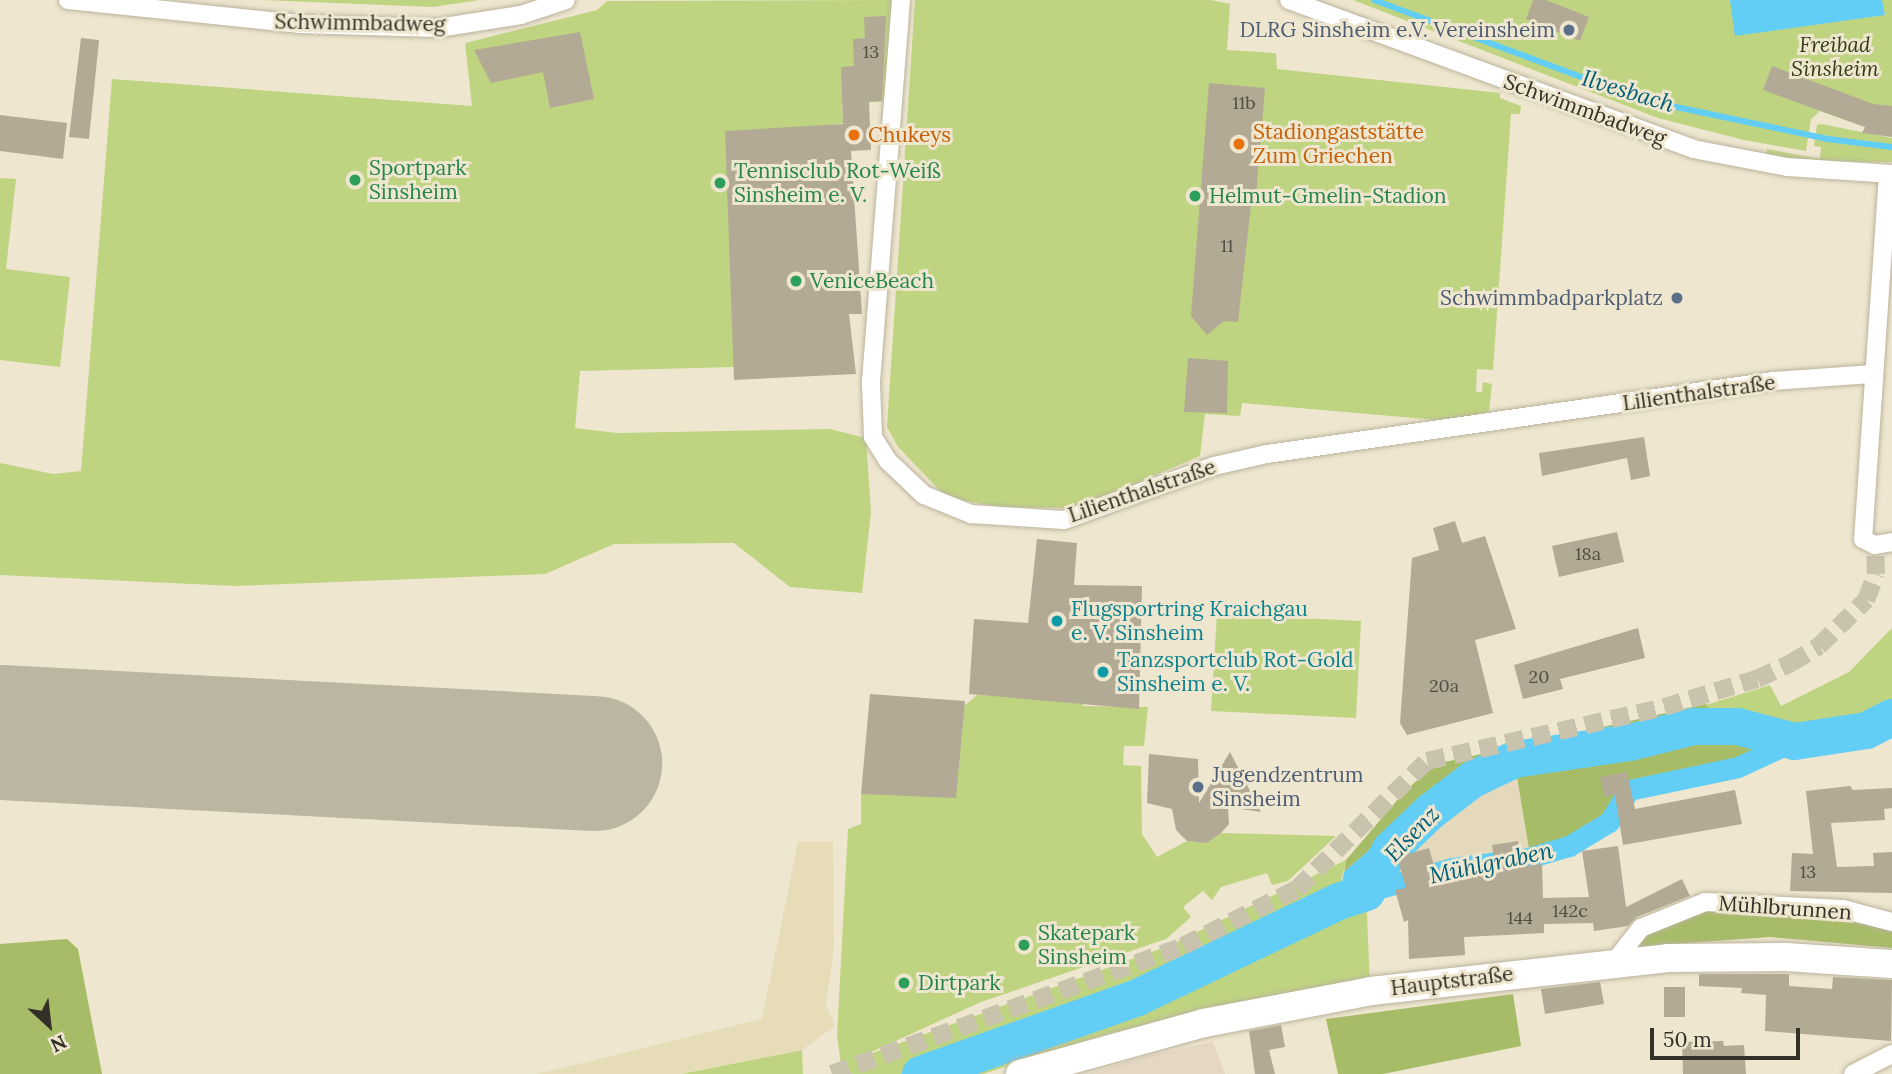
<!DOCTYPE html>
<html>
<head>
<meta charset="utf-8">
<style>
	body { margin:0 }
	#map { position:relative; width:1892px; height:1074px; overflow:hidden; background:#eee6cf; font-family:Lora,serif }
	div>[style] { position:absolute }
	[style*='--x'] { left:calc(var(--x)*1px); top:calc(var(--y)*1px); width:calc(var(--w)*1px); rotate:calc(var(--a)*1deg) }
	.built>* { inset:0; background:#e4d9bb }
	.medical>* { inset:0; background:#e5d7c4 }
	.green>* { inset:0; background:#bfd481 }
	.forest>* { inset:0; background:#a7bc67 }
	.sand>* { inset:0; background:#e6ddb8 }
	.water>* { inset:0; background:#63cef5 }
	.stream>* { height:6px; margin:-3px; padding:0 3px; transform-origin:3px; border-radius:3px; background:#63cef5 }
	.canal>* { height:21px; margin:-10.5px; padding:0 10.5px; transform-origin:10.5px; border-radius:10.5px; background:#63cef5 }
	.river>* { height:37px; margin:-18.5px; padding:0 18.5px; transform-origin:18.5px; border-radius:18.5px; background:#63cef5 }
	.runway>* { height:135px; margin:-67.5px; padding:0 67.5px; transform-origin:67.5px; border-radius:67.5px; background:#bcb5a2 }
	.building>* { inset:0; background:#b2aa94 }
	.minor-tunnel>* { height:18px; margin-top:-9px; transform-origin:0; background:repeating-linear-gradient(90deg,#c9c2ad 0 18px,transparent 0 27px) }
	.roads { filter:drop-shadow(0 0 2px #bbb39d) drop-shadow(0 0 2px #bbb39d) }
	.minor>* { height:18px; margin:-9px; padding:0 9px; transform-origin:9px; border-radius:9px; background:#fff }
	.primary>* { height:28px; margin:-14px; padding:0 14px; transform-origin:14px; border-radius:14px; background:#fff }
	.dots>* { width:19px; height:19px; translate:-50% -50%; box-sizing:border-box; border:4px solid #eee6cf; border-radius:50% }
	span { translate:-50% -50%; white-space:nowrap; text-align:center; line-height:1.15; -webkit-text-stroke:6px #eee6cf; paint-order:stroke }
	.number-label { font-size:18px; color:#534e42 }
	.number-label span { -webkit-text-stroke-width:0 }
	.street-label { font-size:21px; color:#333027 }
	.service-label { font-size:21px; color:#4e5e75 }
	.right { translate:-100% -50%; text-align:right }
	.left { translate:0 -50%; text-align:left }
	.park-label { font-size:21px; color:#353e1a; font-style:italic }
	.food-label { font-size:21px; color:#c56008 }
	.leisure-label { font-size:21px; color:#27864d }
	.culture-label { font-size:21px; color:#0d838f }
	.water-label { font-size:23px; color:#005f79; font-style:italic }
	.north { position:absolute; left:14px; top:990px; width:70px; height:70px; -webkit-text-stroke:5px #eee6cf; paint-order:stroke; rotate:153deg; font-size:19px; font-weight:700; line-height:28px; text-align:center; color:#333027 }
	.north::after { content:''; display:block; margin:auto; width:24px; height:32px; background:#333027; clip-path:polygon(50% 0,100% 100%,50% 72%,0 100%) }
	.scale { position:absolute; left:1650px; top:1028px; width:150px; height:32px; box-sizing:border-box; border:4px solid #333027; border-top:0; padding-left:9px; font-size:21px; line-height:24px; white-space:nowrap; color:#333027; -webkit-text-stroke:5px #eee6cf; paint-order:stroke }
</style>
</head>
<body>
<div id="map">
	<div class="built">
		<div style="clip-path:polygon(1514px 759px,1531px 861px,1449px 871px,1366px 892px,1390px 849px,1430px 811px,1472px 779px)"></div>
	</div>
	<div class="medical">
		<div style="clip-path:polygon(1213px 1042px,1225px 1074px,1087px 1074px,1146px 1056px)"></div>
	</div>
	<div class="green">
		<div style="clip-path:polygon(262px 0,480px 0,433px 7px)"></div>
		<div style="clip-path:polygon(892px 0,890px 101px,842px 104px,843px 123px,830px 125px,734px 367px,580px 371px,575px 428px,617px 433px,830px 429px,866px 438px,871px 512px,862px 593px,790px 587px,734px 543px,614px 544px,545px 574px,235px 586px,0 575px,0 463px,53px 474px,81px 471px,112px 79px,472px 106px,465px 43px,597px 10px,607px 1px)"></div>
		<div style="clip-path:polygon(915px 0,1211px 0,1230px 4px,1227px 50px,1276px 53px,1277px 69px,1500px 93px,1500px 98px,1521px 106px,1520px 114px,1511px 114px,1493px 370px,1477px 369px,1476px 392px,1482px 392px,1483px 382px,1492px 384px,1489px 412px,1449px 421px,1242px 403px,1240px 416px,1205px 414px,1200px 456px,1078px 508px,999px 507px,946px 497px,898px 447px,887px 427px)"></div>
		<div style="clip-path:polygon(1353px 0,1892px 0,1892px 129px,1865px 127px,1820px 111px,1811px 119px,1806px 151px,1744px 140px,1658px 118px)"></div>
		<div style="clip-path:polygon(1821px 124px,1892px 138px,1892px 162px,1806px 161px,1766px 155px,1767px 149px,1820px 159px,1821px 147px,1814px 146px,1817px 125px)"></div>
		<div style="clip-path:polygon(0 178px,16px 179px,6px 269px,70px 277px,60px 367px,0 360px)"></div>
		<div style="clip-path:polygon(1217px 614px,1361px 621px,1356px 718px,1211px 711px)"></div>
		<div style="clip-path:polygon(1892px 628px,1892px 723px,1856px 742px,1800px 741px,1793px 733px,1717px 722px,1706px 705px,1770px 685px,1781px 706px,1849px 672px)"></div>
		<div style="clip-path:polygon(977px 695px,1083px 700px,1083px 706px,1148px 707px,1144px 746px,1124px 746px,1123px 765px,1141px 766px,1142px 834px,1157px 857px,1187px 841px,1207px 843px,1221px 833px,1336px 836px,1288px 881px,1272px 885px,1267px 873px,1221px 887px,1212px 900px,1203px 891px,1183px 907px,1191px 917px,1166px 939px,981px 1002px,856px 1059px,1168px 946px,1346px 860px,1336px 903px,1366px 892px,1370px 985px,1110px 1033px,983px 1074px,851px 1074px,841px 1065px,837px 1036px,848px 829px,861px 824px,861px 794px)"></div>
		<div style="clip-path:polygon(802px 1050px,803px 1074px,681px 1074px)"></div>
	</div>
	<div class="forest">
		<div style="clip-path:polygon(1706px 704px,1717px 722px,1793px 733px,1800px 741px,1743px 770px,1624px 798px,1614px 825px,1577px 848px,1531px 861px,1514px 759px,1472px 779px,1375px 845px,1344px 872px,1346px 860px,1405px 791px,1436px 764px)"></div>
		<div style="clip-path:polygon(1709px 908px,1818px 914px,1892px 931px,1892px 948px,1770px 937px,1633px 947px,1642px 931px)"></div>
		<div style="clip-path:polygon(67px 939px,78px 949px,102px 1074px,0 1074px,0 944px)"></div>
		<div style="clip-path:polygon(1513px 994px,1521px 1046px,1383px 1074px,1338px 1074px,1326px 1019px)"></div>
	</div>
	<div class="sand">
		<div style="clip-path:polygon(798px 841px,833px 842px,834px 947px,826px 1005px,835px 1026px,802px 1050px,679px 1074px,537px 1074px,762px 1019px)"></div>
	</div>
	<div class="water">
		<div style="clip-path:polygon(1730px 0,1882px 0,1885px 15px,1735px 36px)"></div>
		<div style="clip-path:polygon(1430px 811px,1390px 849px,1366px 892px,1338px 901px,1344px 872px,1375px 845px)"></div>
	</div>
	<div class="stream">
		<div style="--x:1374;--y:0;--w:287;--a:20.4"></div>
		<div style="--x:1643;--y:100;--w:189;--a:11.9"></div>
		<div style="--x:1828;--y:139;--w:64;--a:7.1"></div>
	</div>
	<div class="canal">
		<div style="--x:1366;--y:892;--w:89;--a:-15.6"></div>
		<div style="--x:1452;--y:868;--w:77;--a:-7.5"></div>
		<div style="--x:1528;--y:858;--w:43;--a:-16.3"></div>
		<div style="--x:1569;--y:846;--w:47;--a:-31"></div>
		<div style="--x:1609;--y:822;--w:38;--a:-58"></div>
		<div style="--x:1629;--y:790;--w:111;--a:-11.9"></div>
		<div style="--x:1738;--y:767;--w:62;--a:-24.9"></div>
	</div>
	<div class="river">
		<div style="--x:920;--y:1074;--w:230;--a:-19.5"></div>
		<div style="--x:1137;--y:997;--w:223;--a:-25.5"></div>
		<div style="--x:1338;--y:901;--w:29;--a:-18"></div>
		<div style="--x:1366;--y:892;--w:49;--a:-60.8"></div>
		<div style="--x:1390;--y:849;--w:55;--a:-43.5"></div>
		<div style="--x:1430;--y:811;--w:53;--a:-37.3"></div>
		<div style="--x:1472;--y:779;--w:47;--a:-25.5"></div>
		<div style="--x:1514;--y:759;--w:116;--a:-8.4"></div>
		<div style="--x:1629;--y:742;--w:66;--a:-14"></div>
		<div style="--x:1693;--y:726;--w:44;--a:0"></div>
		<div style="--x:1737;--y:726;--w:59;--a:14.7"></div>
		<div style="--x:1794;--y:741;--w:73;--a:-8.7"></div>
		<div style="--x:1866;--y:730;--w:29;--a:-27"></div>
	</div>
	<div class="runway">
		<div style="--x:0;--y:732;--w:595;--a:2.99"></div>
	</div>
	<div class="building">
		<div style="clip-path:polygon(1533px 0,1546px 0,1589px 17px,1580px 41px,1526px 19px)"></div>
		<div style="clip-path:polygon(886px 16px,882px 101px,869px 102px,871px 150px,851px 151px,862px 314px,849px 314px,856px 374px,734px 380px,725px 131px,843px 124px,841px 67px,854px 66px,853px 39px,865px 38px,864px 17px)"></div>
		<div style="clip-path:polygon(580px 32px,594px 99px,550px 108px,543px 72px,491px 83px,474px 50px)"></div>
		<div style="clip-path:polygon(81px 38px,99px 40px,89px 139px,69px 137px)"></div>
		<div style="clip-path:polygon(1772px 66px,1873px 104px,1892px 106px,1892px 137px,1862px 133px,1865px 127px,1763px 90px)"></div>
		<div style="clip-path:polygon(1209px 83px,1265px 88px,1256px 196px,1252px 196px,1238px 322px,1224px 321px,1207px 335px,1191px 316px)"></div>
		<div style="clip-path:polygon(0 115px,67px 123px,63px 159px,0 151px)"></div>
		<div style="clip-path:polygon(1188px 358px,1228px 361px,1227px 413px,1184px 412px)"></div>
		<div style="clip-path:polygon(1644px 437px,1650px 476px,1631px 480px,1627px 458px,1542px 476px,1539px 453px)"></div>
		<div style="clip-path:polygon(1455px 521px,1462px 543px,1485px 536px,1516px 629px,1475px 640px,1493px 713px,1407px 735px,1400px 723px,1412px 558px,1439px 550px,1433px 528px)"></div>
		<div style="clip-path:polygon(1617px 532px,1624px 562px,1559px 577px,1552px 546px)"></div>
		<div style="clip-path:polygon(1037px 539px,1077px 543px,1074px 585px,1142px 586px,1139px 709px,969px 694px,974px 619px,1028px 623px)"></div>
		<div style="clip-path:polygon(1638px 628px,1645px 658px,1560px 679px,1563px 689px,1523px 699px,1514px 665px)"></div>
		<div style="clip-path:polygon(870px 694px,965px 701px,956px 798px,861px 794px)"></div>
		<div style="clip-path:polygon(1230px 752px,1261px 812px,1228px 807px,1229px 824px,1221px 833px,1207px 843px,1187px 841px,1176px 830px,1172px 809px,1147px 803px,1149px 754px,1198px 759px,1199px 803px)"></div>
		<div style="clip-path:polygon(1627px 772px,1635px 809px,1735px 790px,1742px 824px,1623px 845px,1615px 795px,1604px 797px,1600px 777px)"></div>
		<div style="clip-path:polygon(1850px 786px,1853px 790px,1892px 788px,1892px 808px,1884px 809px,1885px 820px,1831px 823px,1837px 867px,1874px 866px,1873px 853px,1892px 852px,1892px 893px,1790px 891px,1792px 853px,1813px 854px,1806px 791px)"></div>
		<div style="clip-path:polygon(1518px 841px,1522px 866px,1542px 864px,1543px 898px,1589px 897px,1582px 851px,1618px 846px,1626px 907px,1682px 879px,1690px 896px,1637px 917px,1628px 926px,1594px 931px,1593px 923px,1544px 924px,1544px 933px,1464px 937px,1465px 955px,1409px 959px,1408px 920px,1404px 922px,1395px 890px,1406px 888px,1397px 857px,1429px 848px,1438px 880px,1495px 866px,1492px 845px)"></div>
		<div style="clip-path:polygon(1699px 974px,1789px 974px,1789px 986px,1832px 989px,1833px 977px,1892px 980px,1891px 1041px,1765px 1031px,1766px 995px,1741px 993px,1742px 988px,1699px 986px)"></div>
		<div style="clip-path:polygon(1600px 982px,1604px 1004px,1545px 1014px,1541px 989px)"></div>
		<div style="clip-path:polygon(1664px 987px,1685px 987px,1685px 1017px,1664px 1017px)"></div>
		<div style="clip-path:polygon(1281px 1025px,1285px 1047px,1269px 1050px,1275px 1074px,1255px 1074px,1249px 1031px)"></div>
		<div style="clip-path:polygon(1723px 1041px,1724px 1046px,1744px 1045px,1746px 1074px,1683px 1074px,1682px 1042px)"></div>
	</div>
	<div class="minor-tunnel">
		<div style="--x:832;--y:1074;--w:374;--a:-20"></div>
		<div style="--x:1183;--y:946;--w:127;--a:-26.6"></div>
		<div style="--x:1297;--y:889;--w:182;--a:-44.6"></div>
		<div style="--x:1427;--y:761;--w:243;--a:-12.8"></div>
		<div style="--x:1664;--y:707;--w:97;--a:-16.8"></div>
		<div style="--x:1757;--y:679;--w:38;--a:-25"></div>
		<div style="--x:1791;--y:663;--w:33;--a:-31"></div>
		<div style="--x:1819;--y:646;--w:66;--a:-44.4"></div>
		<div style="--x:1866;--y:600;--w:28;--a:-69"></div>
		<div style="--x:1876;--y:574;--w:29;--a:-92"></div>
	</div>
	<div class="roads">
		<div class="minor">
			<div style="--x:68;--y:0;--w:232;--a:5.9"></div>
			<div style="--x:299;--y:24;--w:139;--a:1.6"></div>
			<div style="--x:438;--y:28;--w:84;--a:-8.9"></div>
			<div style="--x:521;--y:15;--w:47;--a:-18.4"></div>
			<div style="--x:901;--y:0;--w:385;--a:94.5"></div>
			<div style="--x:871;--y:384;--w:53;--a:87.8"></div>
			<div style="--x:873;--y:437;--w:28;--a:58"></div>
			<div style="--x:888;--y:461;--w:50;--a:43.4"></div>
			<div style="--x:924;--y:495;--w:51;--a:22"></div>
			<div style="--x:971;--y:514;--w:93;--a:3.7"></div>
			<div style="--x:1064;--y:520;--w:159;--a:-19.8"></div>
			<div style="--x:1214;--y:466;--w:54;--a:-12.8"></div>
			<div style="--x:1267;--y:454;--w:511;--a:-8.21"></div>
			<div style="--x:1773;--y:381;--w:101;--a:-4"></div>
			<div style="--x:1289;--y:0;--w:431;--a:20.2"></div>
			<div style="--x:1693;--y:149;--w:96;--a:10.8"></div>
			<div style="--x:1787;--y:167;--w:105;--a:3.8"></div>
			<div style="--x:1888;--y:174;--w:366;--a:93.9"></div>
			<div style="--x:1863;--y:539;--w:13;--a:27"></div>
			<div style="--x:1875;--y:545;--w:17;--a:-10"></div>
			<div style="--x:1615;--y:961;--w:42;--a:-51.8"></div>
			<div style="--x:1641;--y:928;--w:69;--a:-22.1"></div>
			<div style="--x:1705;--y:902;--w:138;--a:2.9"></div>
			<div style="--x:1843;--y:909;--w:51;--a:14.9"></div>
			<div style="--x:1853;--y:1074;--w:44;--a:-27.1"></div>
		</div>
		<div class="primary">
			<div style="--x:1020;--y:1074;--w:191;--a:-15.5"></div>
			<div style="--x:1204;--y:1023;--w:170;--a:-10.8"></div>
			<div style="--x:1371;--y:991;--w:299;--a:-6.3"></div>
			<div style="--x:1668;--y:958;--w:118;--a:-0.5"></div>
			<div style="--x:1786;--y:957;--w:106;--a:3.8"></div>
		</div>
	</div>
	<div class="dots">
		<div style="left:1569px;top:30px;background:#5c6f8a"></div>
		<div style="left:854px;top:135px;background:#e8710a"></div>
		<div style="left:1239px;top:144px;background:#e8710a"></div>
		<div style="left:355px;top:180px;background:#2e9e5b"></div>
		<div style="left:720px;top:183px;background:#2e9e5b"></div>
		<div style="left:1195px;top:196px;background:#2e9e5b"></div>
		<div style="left:796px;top:281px;background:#2e9e5b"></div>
		<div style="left:1677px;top:298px;background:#5c6f8a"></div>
		<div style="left:1057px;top:621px;background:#0f9aa8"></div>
		<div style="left:1103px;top:672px;background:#0f9aa8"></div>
		<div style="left:1198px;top:787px;background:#5c6f8a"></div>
		<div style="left:1024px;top:945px;background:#2e9e5b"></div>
		<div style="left:904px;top:983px;background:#2e9e5b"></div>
	</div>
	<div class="number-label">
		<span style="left:871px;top:52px">13</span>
		<span style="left:1244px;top:103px">11b</span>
		<span style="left:1227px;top:246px">11</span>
		<span style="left:1588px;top:554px">18a</span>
		<span style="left:1539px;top:677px">20</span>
		<span style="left:1444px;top:686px">20a</span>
		<span style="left:1808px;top:872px">13</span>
		<span style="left:1570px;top:911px">142c</span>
		<span style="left:1520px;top:918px">144</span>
	</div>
	<div class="street-label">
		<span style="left:360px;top:23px;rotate:1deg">Schwimmbadweg</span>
		<span style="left:1585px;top:110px;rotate:20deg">Schwimmbadweg</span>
		<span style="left:1699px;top:393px;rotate:-8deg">Lilienthalstraße</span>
		<span style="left:1142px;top:491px;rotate:-19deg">Lilienthalstraße</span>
		<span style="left:1785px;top:908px;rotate:4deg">Mühlbrunnen</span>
		<span style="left:1452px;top:981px;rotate:-7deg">Hauptstraße</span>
	</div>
	<div class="service-label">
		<span class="right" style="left:1555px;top:30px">DLRG Sinsheim e.V. Vereinsheim</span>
		<span class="right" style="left:1663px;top:298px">Schwimmbadparkplatz</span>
		<span class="left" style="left:1212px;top:787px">Jugendzentrum<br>Sinsheim</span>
	</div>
	<div class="park-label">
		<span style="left:1835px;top:57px">Freibad<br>Sinsheim</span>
	</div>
	<div class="food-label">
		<span class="left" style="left:1253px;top:144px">Stadiongaststätte<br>Zum Griechen</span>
		<span class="left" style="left:868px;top:135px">Chukeys</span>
	</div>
	<div class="leisure-label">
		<span class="left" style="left:369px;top:180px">Sportpark<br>Sinsheim</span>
		<span class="left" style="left:734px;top:183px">Tennisclub Rot-Weiß<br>Sinsheim e. V.</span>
		<span class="left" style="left:1209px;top:196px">Helmut-Gmelin-Stadion</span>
		<span class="left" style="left:810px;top:281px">VeniceBeach</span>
		<span class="left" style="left:1038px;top:945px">Skatepark<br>Sinsheim</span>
		<span class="left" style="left:918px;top:983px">Dirtpark</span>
	</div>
	<div class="culture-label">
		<span class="left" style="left:1071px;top:621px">Flugsportring Kraichgau<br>e. V. Sinsheim</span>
		<span class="left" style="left:1117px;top:672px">Tanzsportclub Rot-Gold<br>Sinsheim e. V.</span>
	</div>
	<div class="water-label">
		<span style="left:1628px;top:91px;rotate:17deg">Ilvesbach</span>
		<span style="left:1412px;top:834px;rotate:-46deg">Elsenz</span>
		<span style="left:1491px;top:863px;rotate:-12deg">Mühlgraben</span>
	</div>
	<div class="north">N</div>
	<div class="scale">50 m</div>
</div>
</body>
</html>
